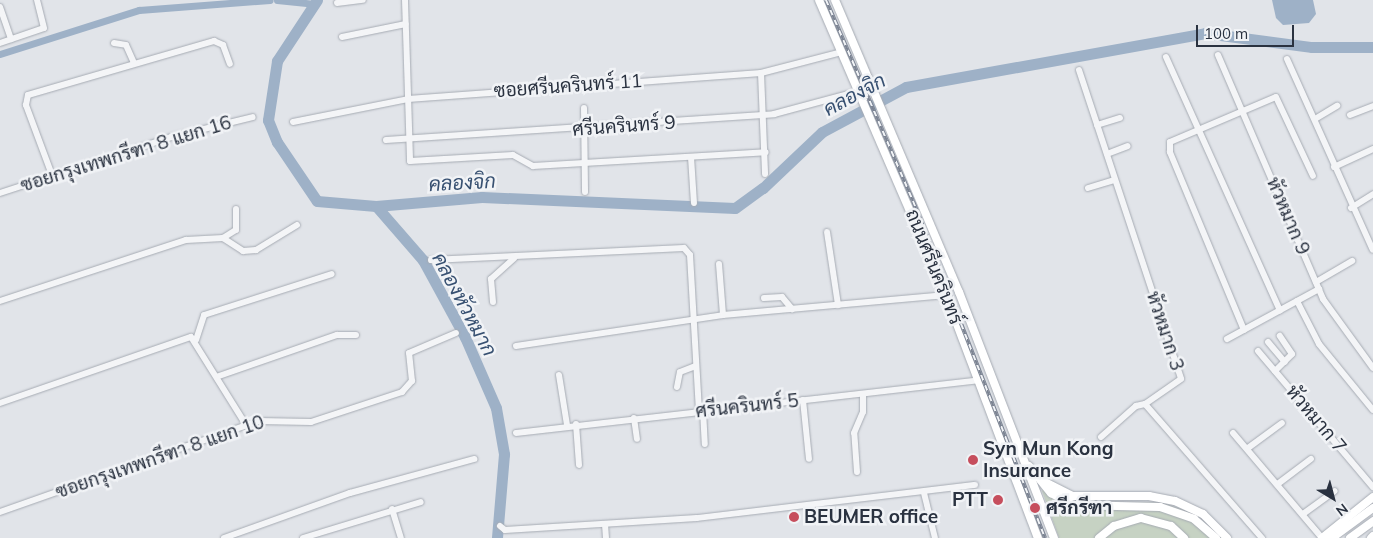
<!DOCTYPE html>
<html>
<head>
<meta charset="utf-8">
<style>
	body { margin:0 }
	#map { position:relative; width:1373px; height:538px; overflow:hidden; background:#e1e4e9; font-family:Mulish,Sarabun,sans-serif }
	div>[style] { position:absolute }
	[style*='--x'] { left:calc(var(--x)*1px); top:calc(var(--y)*1px); width:calc(var(--w)*1px); rotate:calc(var(--a)*1deg) }
	.green>* { inset:0; background:#c6d2c3 }
	.water>* { inset:0; background:#9eb1c7 }
	.canal>* { height:7px; margin:-3.5px; padding:0 3.5px; transform-origin:3.5px; border-radius:3.5px; background:#9eb1c7 }
	.river>* { height:11px; margin:-5.5px; padding:0 5.5px; transform-origin:5.5px; border-radius:5.5px; background:#9eb1c7 }
	.roads { filter:drop-shadow(0 0 1px #a6abb3) drop-shadow(0 0 1px #a6abb3) }
	.minor>* { height:6px; margin:-3px; padding:0 3px; transform-origin:3px; border-radius:3px; background:#f4f5f7 }
	.major>* { height:8px; margin:-4px; padding:0 4px; transform-origin:4px; border-radius:4px; background:#fff }
	.rail>* { height:4px; margin-top:-2px; transform-origin:0; background:repeating-linear-gradient(90deg,#f1f3f6 0 5.5px,#7b8392 0 11px); box-sizing:border-box; border-block:1px solid #7b8392 }
	.dots>* { width:14px; height:14px; translate:-50% -50%; box-sizing:border-box; border:2px solid #f1f3f6; border-radius:50% }
	span { translate:-50% -50%; white-space:nowrap; text-align:center; line-height:1.15; -webkit-text-stroke:5px #f1f3f6; paint-order:stroke }
	.street-label { font-size:19px; color:#2a3240 }
	.poi-label { font-size:19px; color:#2a3240; font-weight:700 }
	.left { translate:0 -50%; text-align:left }
	.right { translate:-100% -50%; text-align:right }
	.water-label { font-size:20px; color:#375071; font-style:italic }
	.north { position:absolute; left:1308px; top:473px; width:50px; height:50px; -webkit-text-stroke:4px #f1f3f6; paint-order:stroke; rotate:143deg; font-size:14px; font-weight:700; line-height:20px; text-align:center; color:#2a3240 }
	.north::after { content:''; display:block; margin:auto; width:18px; height:22px; background:#2a3240; clip-path:polygon(50% 0,100% 100%,50% 72%,0 100%) }
	.scale { position:absolute; left:1196px; top:25px; width:98px; height:22px; box-sizing:border-box; border:2px solid #2a3240; border-top:0; padding-left:6px; font-size:15px; line-height:18px; white-space:nowrap; color:#2a3240; -webkit-text-stroke:4px #f1f3f6; paint-order:stroke }
</style>
</head>
<body>
<div id="map">
	<div class="green">
		<div style="clip-path:polygon(1046px 485px,1057px 494px,1091px 502px,1161px 502px,1193px 513px,1221px 538px,1059px 538px,1042px 491px)"></div>
	</div>
	<div class="water">
		<div style="clip-path:polygon(1313px 0,1316px 14px,1309px 23px,1283px 25px,1276px 18px,1272px 0)"></div>
	</div>
	<div class="canal">
		<div style="--x:277;--y:0;--w:37;--a:6"></div>
		<div style="--x:0;--y:54;--w:146;--a:-17.6"></div>
		<div style="--x:139;--y:10;--w:131;--a:-4.4"></div>
	</div>
	<div class="river">
		<div style="--x:317;--y:0;--w:73;--a:123.3"></div>
		<div style="--x:277;--y:61;--w:60;--a:98.7"></div>
		<div style="--x:268;--y:120;--w:24;--a:68"></div>
		<div style="--x:277;--y:142;--w:71;--a:55.9"></div>
		<div style="--x:317;--y:201;--w:59;--a:4.8"></div>
		<div style="--x:376;--y:206;--w:106;--a:-4.9"></div>
		<div style="--x:482;--y:197;--w:253;--a:2.5"></div>
		<div style="--x:735;--y:208;--w:34;--a:-36"></div>
		<div style="--x:763;--y:188;--w:81;--a:-43.5"></div>
		<div style="--x:822;--y:132;--w:95;--a:-28.2"></div>
		<div style="--x:906;--y:87;--w:304;--a:-10.2"></div>
		<div style="--x:1205;--y:33;--w:108;--a:7.5"></div>
		<div style="--x:1312;--y:47;--w:61;--a:0"></div>
		<div style="--x:376;--y:206;--w:72;--a:49"></div>
		<div style="--x:423;--y:260;--w:88;--a:61.4"></div>
		<div style="--x:465;--y:337;--w:77;--a:66.4"></div>
		<div style="--x:496;--y:408;--w:47;--a:80.1"></div>
		<div style="--x:504;--y:454;--w:84;--a:94.8"></div>
	</div>
	<div class="roads">
		<div class="minor">
			<div style="--x:405;--y:0;--w:161;--a:88.2"></div>
			<div style="--x:410;--y:161;--w:103;--a:-3.3"></div>
			<div style="--x:513;--y:155;--w:23;--a:29"></div>
			<div style="--x:533;--y:166;--w:233;--a:-3.4"></div>
			<div style="--x:337;--y:3;--w:26;--a:-7"></div>
			<div style="--x:0;--y:7;--w:34;--a:71"></div>
			<div style="--x:342;--y:37;--w:65;--a:-11.5"></div>
			<div style="--x:0;--y:43;--w:46;--a:-18.8"></div>
			<div style="--x:44;--y:28;--w:29;--a:-104"></div>
			<div style="--x:114;--y:43;--w:12;--a:9"></div>
			<div style="--x:126;--y:45;--w:20;--a:66"></div>
			<div style="--x:1218;--y:55;--w:266;--a:66.7"></div>
			<div style="--x:1323;--y:299;--w:85;--a:54.1"></div>
			<div style="--x:1166;--y:57;--w:278;--a:65.8"></div>
			<div style="--x:1287;--y:59;--w:209;--a:65.8"></div>
			<div style="--x:1079;--y:70;--w:325;--a:71.7"></div>
			<div style="--x:1181;--y:379;--w:44;--a:145.2"></div>
			<div style="--x:1145;--y:404;--w:178;--a:48.9"></div>
			<div style="--x:761;--y:73;--w:101;--a:87.7"></div>
			<div style="--x:584;--y:108;--w:84;--a:89.3"></div>
			<div style="--x:1350;--y:115;--w:25;--a:-21"></div>
			<div style="--x:1315;--y:119;--w:26;--a:-31"></div>
			<div style="--x:293;--y:122;--w:117;--a:-11.3"></div>
			<div style="--x:408;--y:99;--w:354;--a:-4.2"></div>
			<div style="--x:761;--y:73;--w:84;--a:-14.5"></div>
			<div style="--x:1097;--y:125;--w:24;--a:-17"></div>
			<div style="--x:386;--y:140;--w:389;--a:-3.8"></div>
			<div style="--x:774;--y:114;--w:88;--a:-15.1"></div>
			<div style="--x:1107;--y:154;--w:22;--a:-21"></div>
			<div style="--x:691;--y:157;--w:46;--a:86.3"></div>
			<div style="--x:1334;--y:167;--w:43;--a:-24.8"></div>
			<div style="--x:52;--y:175;--w:75;--a:-110.4"></div>
			<div style="--x:26;--y:105;--w:10;--a:-79"></div>
			<div style="--x:28;--y:95;--w:194;--a:-16.2"></div>
			<div style="--x:214;--y:41;--w:10;--a:24"></div>
			<div style="--x:223;--y:45;--w:20;--a:70"></div>
			<div style="--x:1088;--y:188;--w:28;--a:-17"></div>
			<div style="--x:0;--y:193;--w:180;--a:-18.1"></div>
			<div style="--x:171;--y:137;--w:84;--a:-13.7"></div>
			<div style="--x:1351;--y:208;--w:26;--a:-32"></div>
			<div style="--x:827;--y:232;--w:74;--a:81.4"></div>
			<div style="--x:223;--y:238;--w:15;--a:-32"></div>
			<div style="--x:236;--y:230;--w:21;--a:-90"></div>
			<div style="--x:431;--y:260;--w:253;--a:-2.7"></div>
			<div style="--x:684;--y:248;--w:9;--a:49"></div>
			<div style="--x:690;--y:255;--w:156;--a:86.7"></div>
			<div style="--x:719;--y:264;--w:51;--a:85.5"></div>
			<div style="--x:1316;--y:282;--w:42;--a:-30.3"></div>
			<div style="--x:764;--y:298;--w:18;--a:-3"></div>
			<div style="--x:782;--y:297;--w:16;--a:50"></div>
			<div style="--x:0;--y:301;--w:196;--a:-18.2"></div>
			<div style="--x:186;--y:240;--w:37;--a:-3"></div>
			<div style="--x:223;--y:238;--w:24;--a:33"></div>
			<div style="--x:243;--y:251;--w:13;--a:-4"></div>
			<div style="--x:256;--y:250;--w:48;--a:-31.4"></div>
			<div style="--x:1297;--y:301;--w:48;--a:62.9"></div>
			<div style="--x:1319;--y:344;--w:85;--a:50.7"></div>
			<div style="--x:493;--y:302;--w:23;--a:-95"></div>
			<div style="--x:491;--y:279;--w:31;--a:-42"></div>
			<div style="--x:1244;--y:330;--w:193;--a:-112.6"></div>
			<div style="--x:1170;--y:152;--w:10;--a:-90"></div>
			<div style="--x:1170;--y:142;--w:115;--a:-23"></div>
			<div style="--x:1276;--y:97;--w:87;--a:64.9"></div>
			<div style="--x:1227;--y:339;--w:105;--a:-28.5"></div>
			<div style="--x:196;--y:340;--w:26;--a:-72"></div>
			<div style="--x:204;--y:315;--w:134;--a:-17.8"></div>
			<div style="--x:1268;--y:342;--w:26;--a:50"></div>
			<div style="--x:516;--y:346;--w:209;--a:-8.5"></div>
			<div style="--x:723;--y:315;--w:224;--a:-5.1"></div>
			<div style="--x:1258;--y:351;--w:178;--a:49.8"></div>
			<div style="--x:1275;--y:371;--w:24;--a:-45"></div>
			<div style="--x:1292;--y:354;--w:22;--a:-124"></div>
			<div style="--x:559;--y:375;--w:51;--a:80.9"></div>
			<div style="--x:219;--y:376;--w:125;--a:-19.2"></div>
			<div style="--x:337;--y:335;--w:19;--a:0"></div>
			<div style="--x:677;--y:387;--w:15;--a:-79"></div>
			<div style="--x:680;--y:372;--w:17;--a:-21"></div>
			<div style="--x:803;--y:400;--w:59;--a:84.2"></div>
			<div style="--x:0;--y:403;--w:202;--a:-19.1"></div>
			<div style="--x:191;--y:337;--w:104;--a:58"></div>
			<div style="--x:703;--y:410;--w:34;--a:87"></div>
			<div style="--x:634;--y:418;--w:21;--a:82"></div>
			<div style="--x:576;--y:424;--w:41;--a:85.8"></div>
			<div style="--x:516;--y:433;--w:465;--a:-6.5"></div>
			<div style="--x:1233;--y:433;--w:138;--a:49.7"></div>
			<div style="--x:1101;--y:437;--w:47;--a:-41.5"></div>
			<div style="--x:1136;--y:406;--w:9;--a:-13"></div>
			<div style="--x:1248;--y:448;--w:42;--a:-36.3"></div>
			<div style="--x:857;--y:472;--w:39;--a:-94"></div>
			<div style="--x:854;--y:433;--w:23;--a:-67"></div>
			<div style="--x:863;--y:412;--w:18;--a:-90"></div>
			<div style="--x:1279;--y:483;--w:40;--a:-37"></div>
			<div style="--x:924;--y:493;--w:46;--a:76.3"></div>
			<div style="--x:392;--y:509;--w:30;--a:73"></div>
			<div style="--x:0;--y:512;--w:275;--a:-19.4"></div>
			<div style="--x:259;--y:421;--w:52;--a:1.1"></div>
			<div style="--x:311;--y:422;--w:96;--a:-18.2"></div>
			<div style="--x:402;--y:392;--w:15;--a:-48"></div>
			<div style="--x:412;--y:381;--w:28;--a:-96"></div>
			<div style="--x:409;--y:353;--w:51;--a:-23.1"></div>
			<div style="--x:1303;--y:514;--w:39;--a:-36"></div>
			<div style="--x:605;--y:524;--w:14;--a:86"></div>
			<div style="--x:500;--y:526;--w:6;--a:39"></div>
			<div style="--x:505;--y:530;--w:192;--a:-3.6"></div>
			<div style="--x:697;--y:518;--w:280;--a:-6.8"></div>
			<div style="--x:224;--y:538;--w:134;--a:-19.7"></div>
			<div style="--x:350;--y:493;--w:129;--a:-15.3"></div>
			<div style="--x:303;--y:538;--w:123;--a:-17"></div>
		</div>
		<div class="major">
			<div style="--x:819;--y:0;--w:321;--a:66.7"></div>
			<div style="--x:946;--y:295;--w:260;--a:69.3"></div>
			<div style="--x:835;--y:0;--w:317;--a:67"></div>
			<div style="--x:959;--y:292;--w:264;--a:68.9"></div>
			<div style="--x:1029;--y:466;--w:35;--a:51"></div>
			<div style="--x:1051;--y:493;--w:25;--a:29"></div>
			<div style="--x:1073;--y:505;--w:87;--a:1.3"></div>
			<div style="--x:1160;--y:507;--w:36;--a:19"></div>
			<div style="--x:1194;--y:519;--w:29;--a:41"></div>
			<div style="--x:1041;--y:480;--w:35;--a:27"></div>
			<div style="--x:1072;--y:496;--w:77;--a:0"></div>
			<div style="--x:1149;--y:496;--w:26;--a:11"></div>
			<div style="--x:1175;--y:501;--w:31;--a:25"></div>
			<div style="--x:1203;--y:514;--w:34;--a:45"></div>
			<div style="--x:1099;--y:538;--w:19;--a:-39"></div>
			<div style="--x:1114;--y:526;--w:28;--a:-17"></div>
			<div style="--x:1141;--y:518;--w:31;--a:15"></div>
			<div style="--x:1171;--y:526;--w:18;--a:43"></div>
			<div style="--x:1322;--y:538;--w:65;--a:-38.8"></div>
			<div style="--x:1332;--y:538;--w:51;--a:-36.2"></div>
			<div style="--x:1350;--y:538;--w:29;--a:-36"></div>
			<div style="--x:1371;--y:538;--w:3;--a:-45"></div>
		</div>
	</div>
	<div class="rail">
		<div style="--x:826;--y:0;--w:219;--a:66.6"></div>
		<div style="--x:913;--y:201;--w:362;--a:68.6"></div>
	</div>
	<div class="dots">
		<div style="left:973px;top:460px;background:#c64e5d"></div>
		<div style="left:998px;top:500px;background:#c64e5d"></div>
		<div style="left:1035px;top:508px;background:#c64e5d"></div>
		<div style="left:794px;top:517px;background:#c64e5d"></div>
	</div>
	<div class="street-label">
		<span style="left:568px;top:86px;rotate:-4deg">ซอยศรีนครินทร์ 11</span>
		<span style="left:624px;top:126px;rotate:-4deg">ศรีนครินทร์ 9</span>
		<span style="left:126px;top:154px;rotate:-17deg">ซอยกรุงเทพกรีฑา 8 แยก 16</span>
		<span style="left:1288px;top:216px;rotate:67deg">หัวหมาก 9</span>
		<span style="left:934px;top:267px;rotate:68deg">ถนนศรีนครินทร์</span>
		<span style="left:1165px;top:331px;rotate:72deg">หัวหมาก 3</span>
		<span style="left:747px;top:406px;rotate:-6deg">ศรีนครินทร์ 5</span>
		<span style="left:1316px;top:419px;rotate:50deg">หัวหมาก 7</span>
		<span style="left:160px;top:457px;rotate:-19deg">ซอยกรุงเทพกรีฑา 8 แยก 10</span>
	</div>
	<div class="poi-label">
		<span class="left" style="left:983px;top:460px">Syn Mun Kong<br>Insurance</span>
		<span class="right" style="left:988px;top:500px">PTT</span>
		<span class="left" style="left:1046px;top:508px">ศรีกรีฑา</span>
		<span class="left" style="left:804px;top:517px">BEUMER office</span>
	</div>
	<div class="water-label">
		<span style="left:854px;top:94px;rotate:-28deg">คลองจิก</span>
		<span style="left:462px;top:182px;rotate:-3deg">คลองจิก</span>
		<span style="left:465px;top:304px;rotate:62deg">คลองหัวหมาก</span>
	</div>
	<div class="north">N</div>
	<div class="scale">100 m</div>
</div>
</body>
</html>
